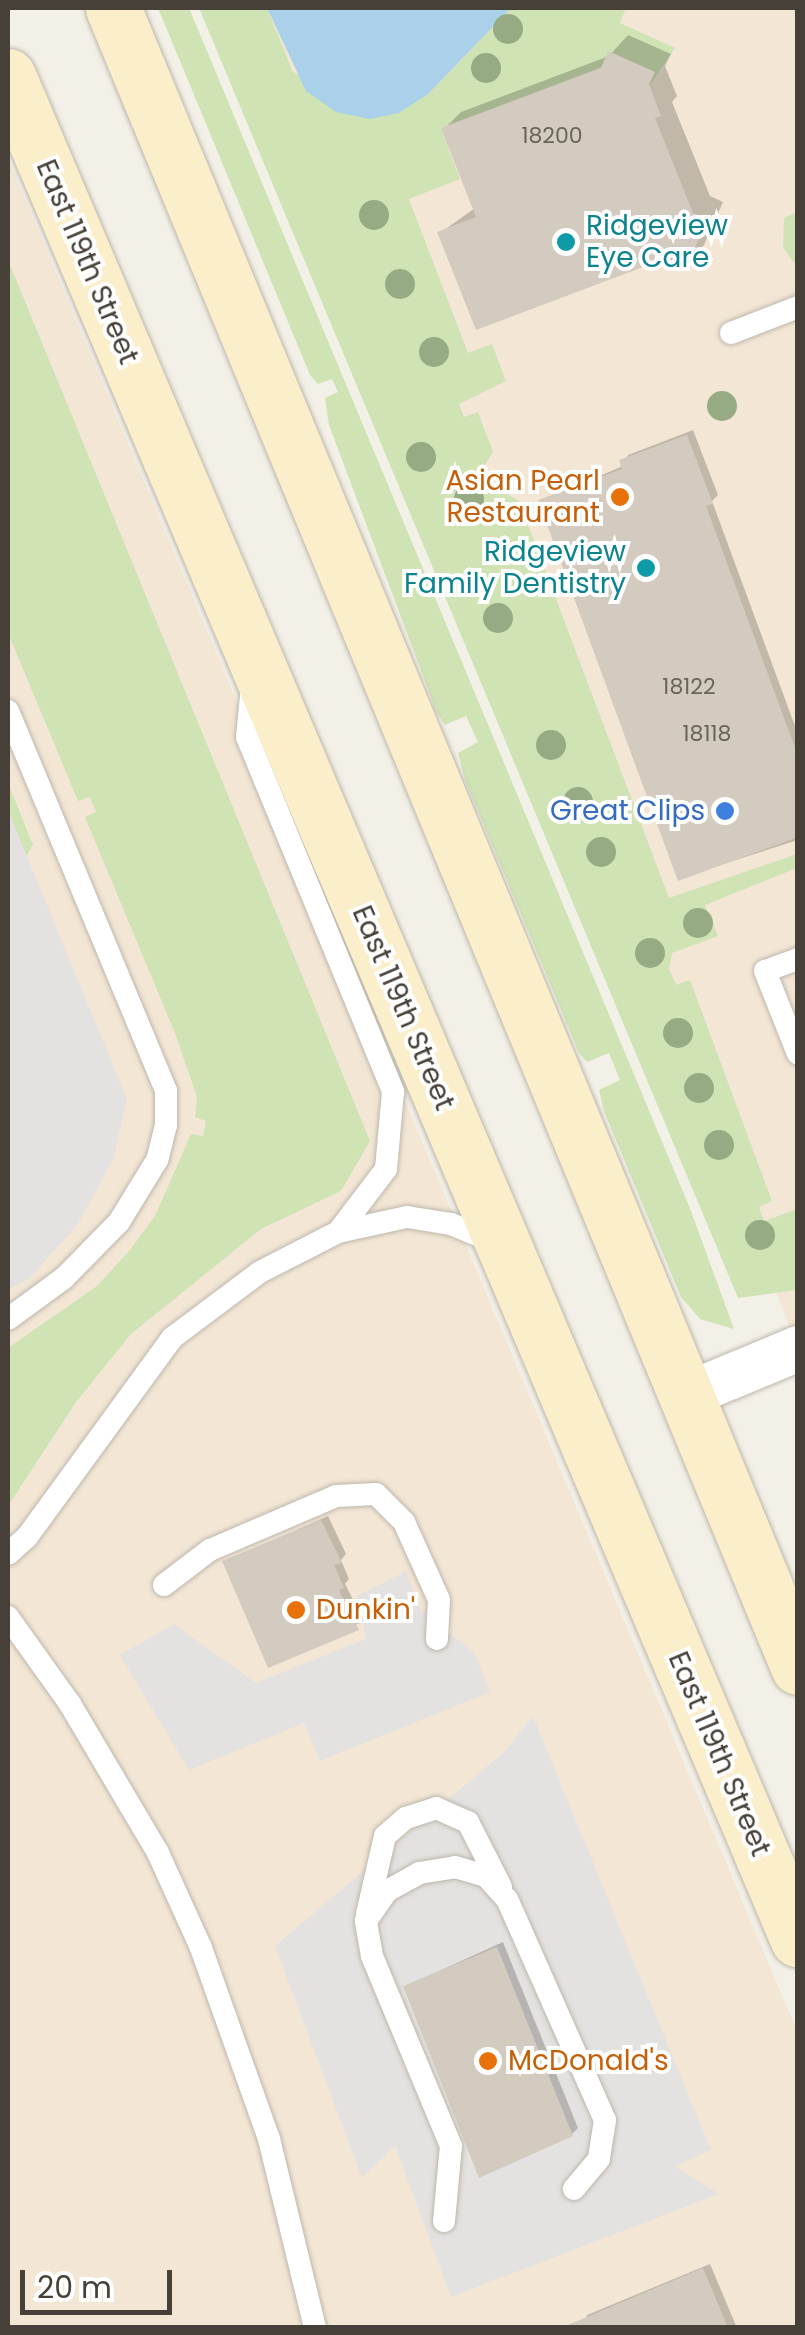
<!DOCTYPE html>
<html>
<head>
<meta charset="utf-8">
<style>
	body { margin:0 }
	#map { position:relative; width:805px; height:2335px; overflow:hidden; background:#f3f0e8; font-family:Poppins,sans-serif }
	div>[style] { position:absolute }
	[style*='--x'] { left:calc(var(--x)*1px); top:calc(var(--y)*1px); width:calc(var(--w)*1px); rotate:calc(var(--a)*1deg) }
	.commercial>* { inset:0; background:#f3e6d5 }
	.green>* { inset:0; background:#cfe3b5 }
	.parking>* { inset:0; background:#e4e2e0 }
	.water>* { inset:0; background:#aad0ea }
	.shadow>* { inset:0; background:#0003 }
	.building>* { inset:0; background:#d3cbbf }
	.roads { filter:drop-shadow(0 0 2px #bdb7ac) drop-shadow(0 0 2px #bdb7ac) }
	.service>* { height:22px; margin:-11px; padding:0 11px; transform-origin:11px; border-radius:11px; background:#fff }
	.minor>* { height:45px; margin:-22.5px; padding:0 22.5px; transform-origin:22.5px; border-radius:22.5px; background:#fff }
	.secondary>* { height:55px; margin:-27.5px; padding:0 27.5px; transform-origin:27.5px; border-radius:27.5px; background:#faeecb }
	.trees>* { width:30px; height:30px; margin:-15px; border-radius:50%; background:#96ab83 }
	.dots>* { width:28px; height:28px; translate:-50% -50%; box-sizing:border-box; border:5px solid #fff; border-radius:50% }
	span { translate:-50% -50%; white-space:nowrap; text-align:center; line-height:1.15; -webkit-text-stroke:8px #fff; paint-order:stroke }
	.number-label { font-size:22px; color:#69635a }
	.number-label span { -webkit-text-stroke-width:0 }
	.culture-label { font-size:28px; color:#0d838f }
	.left { translate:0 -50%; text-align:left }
	.right { translate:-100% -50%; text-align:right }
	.street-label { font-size:28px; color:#464038 }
	.food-label { font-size:28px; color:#c56008 }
	.shop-label { font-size:28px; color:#366cbe }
	.frame { position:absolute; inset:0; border:10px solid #464038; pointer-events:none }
	.scale { position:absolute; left:20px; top:2270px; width:152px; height:45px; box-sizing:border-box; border:5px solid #464038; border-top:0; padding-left:12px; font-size:30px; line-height:35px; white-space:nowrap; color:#464038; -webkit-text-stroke:8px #fff; paint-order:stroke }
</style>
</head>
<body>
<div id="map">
	<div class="commercial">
		<div style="clip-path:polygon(239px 8px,797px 8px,797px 1345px,774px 1287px)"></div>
		<div style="clip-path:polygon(8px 159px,795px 2026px,797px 2327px,8px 2327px)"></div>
	</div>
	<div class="green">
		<div style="clip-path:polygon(158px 8px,189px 8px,691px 1211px,734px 1329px,700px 1319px,681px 1297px,604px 1111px,599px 1090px,620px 1080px,609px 1053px,587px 1062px,579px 1053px,465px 780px,458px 753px,478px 742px,466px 716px,445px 725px,437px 713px,329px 425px,325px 398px,338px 392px,332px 379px,318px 384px,310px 375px)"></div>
		<div style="clip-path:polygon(199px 8px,267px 8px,293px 72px,383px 116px,428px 94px,511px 8px,626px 8px,620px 23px,675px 48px,650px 85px,647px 78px,607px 65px,441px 128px,460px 179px,409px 199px,468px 353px,492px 344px,506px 381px,459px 404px,464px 417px,478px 412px,483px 426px,493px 451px,485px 465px,489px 484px,519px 501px,669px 898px,797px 854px,797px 868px,705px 905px,718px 936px,672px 953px,669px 969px,676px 985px,690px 980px,772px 1201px,759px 1207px,764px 1221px,797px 1209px,797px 1290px,738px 1298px)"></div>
		<div style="clip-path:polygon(797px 212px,798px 212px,797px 267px,783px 247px,784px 218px)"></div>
		<div style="clip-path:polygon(8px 260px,370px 1141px,341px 1191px,261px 1229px,131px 1334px,76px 1402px,8px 1506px,8px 1348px,97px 1286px,130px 1250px,155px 1216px,191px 1134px,203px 1136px,206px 1121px,195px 1117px,197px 1097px,175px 1033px,85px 817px,96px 812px,90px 797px,78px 801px,8px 633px)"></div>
		<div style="clip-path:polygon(8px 783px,33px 845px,27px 855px,8px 862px)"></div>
	</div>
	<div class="parking">
		<div style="clip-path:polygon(8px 810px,127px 1099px,113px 1160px,78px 1224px,29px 1279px,8px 1289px)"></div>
		<div style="clip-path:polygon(406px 1571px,421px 1611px,475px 1653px,490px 1692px,320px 1761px,304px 1723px,189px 1770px,120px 1655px,174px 1624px,256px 1683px,366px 1639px,357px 1596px)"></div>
		<div style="clip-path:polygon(533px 1716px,711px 2150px,675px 2166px,719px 2194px,451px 2297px,395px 2146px,362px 2178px,275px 1946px,504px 1752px)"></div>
	</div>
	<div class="water">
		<div style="clip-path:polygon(267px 8px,511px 8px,428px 94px,399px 113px,370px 119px,336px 112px,306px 91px)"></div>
	</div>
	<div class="shadow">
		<div style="clip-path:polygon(628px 35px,671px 54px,665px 66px,677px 96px,672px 102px,710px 196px,723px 202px,704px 245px,687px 262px,440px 233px,475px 208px,444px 129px,461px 112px,609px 56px)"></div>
		<div style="clip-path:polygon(693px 430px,718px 495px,712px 501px,798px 734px,798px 840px,680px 878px,541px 501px,623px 466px,628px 455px)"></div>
		<div style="clip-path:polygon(328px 1516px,346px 1554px,341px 1560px,349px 1579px,345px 1584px,364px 1621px,269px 1665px,225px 1562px)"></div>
		<div style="clip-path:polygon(503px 1942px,578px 2128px,572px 2134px,406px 1986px)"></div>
		<div style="clip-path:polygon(710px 2264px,737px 2328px,583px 2328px,587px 2315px)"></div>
	</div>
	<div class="building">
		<div style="clip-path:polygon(608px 51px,655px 72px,649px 84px,661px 116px,655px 118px,693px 213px,707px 219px,688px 265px,672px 258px,643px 267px,476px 330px,437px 232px,476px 217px,441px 128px,601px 68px)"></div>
		<div style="clip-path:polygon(687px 435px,713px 504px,706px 506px,798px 756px,798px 837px,678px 881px,538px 500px,622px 469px,619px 460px)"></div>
		<div style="clip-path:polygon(321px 1520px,342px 1563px,334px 1565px,344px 1588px,339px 1590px,359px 1630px,268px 1668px,222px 1561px)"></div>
		<div style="clip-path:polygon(497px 1947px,573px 2136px,479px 2178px,403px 1986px)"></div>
		<div style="clip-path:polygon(703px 2268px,728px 2328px,563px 2328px,563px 2327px)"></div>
	</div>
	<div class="roads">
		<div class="service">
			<div style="--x:731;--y:333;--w:72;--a:-21.2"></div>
			<div style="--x:252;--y:686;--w:51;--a:95.6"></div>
			<div style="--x:247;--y:737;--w:384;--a:67.6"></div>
			<div style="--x:393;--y:1092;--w:77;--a:95.2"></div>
			<div style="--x:386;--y:1169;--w:79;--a:127.3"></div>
			<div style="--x:8;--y:711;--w:412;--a:67.4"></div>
			<div style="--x:166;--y:1091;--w:34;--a:90"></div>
			<div style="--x:166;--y:1125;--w:36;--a:104"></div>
			<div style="--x:157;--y:1160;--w:73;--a:121.5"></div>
			<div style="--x:119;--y:1222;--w:78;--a:134.5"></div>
			<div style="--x:64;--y:1278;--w:69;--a:143.8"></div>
			<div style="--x:798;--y:959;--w:35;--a:160"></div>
			<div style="--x:765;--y:971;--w:89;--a:68.3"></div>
			<div style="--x:8;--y:1554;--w:25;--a:-42"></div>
			<div style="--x:27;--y:1537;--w:246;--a:-53.9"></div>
			<div style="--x:172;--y:1338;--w:110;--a:-36.9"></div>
			<div style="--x:260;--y:1272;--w:88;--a:-27.1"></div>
			<div style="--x:338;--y:1232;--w:71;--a:-12.3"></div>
			<div style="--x:407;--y:1217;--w:45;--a:9"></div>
			<div style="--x:451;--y:1224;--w:47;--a:22.7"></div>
			<div style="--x:164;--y:1585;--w:58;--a:-37.3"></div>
			<div style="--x:210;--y:1550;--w:137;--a:-23.2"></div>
			<div style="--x:336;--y:1496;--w:40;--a:-2.9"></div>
			<div style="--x:376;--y:1494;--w:40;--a:45"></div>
			<div style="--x:404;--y:1522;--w:85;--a:65.8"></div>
			<div style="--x:439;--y:1600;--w:39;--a:93"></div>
			<div style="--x:8;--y:1617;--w:107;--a:54.5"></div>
			<div style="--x:70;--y:1704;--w:173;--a:59.4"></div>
			<div style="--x:158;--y:1853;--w:104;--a:65.6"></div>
			<div style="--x:201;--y:1948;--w:203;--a:70.4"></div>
			<div style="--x:269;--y:2139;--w:195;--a:76.3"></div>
			<div style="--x:367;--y:1914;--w:80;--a:-77"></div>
			<div style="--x:385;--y:1836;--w:28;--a:-41"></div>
			<div style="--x:406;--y:1818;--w:32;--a:-18"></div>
			<div style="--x:436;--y:1808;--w:35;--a:24"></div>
			<div style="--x:468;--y:1822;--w:73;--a:63.1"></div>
			<div style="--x:444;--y:2221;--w:75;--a:-84.7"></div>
			<div style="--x:451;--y:2146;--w:206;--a:-112.6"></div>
			<div style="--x:372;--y:1956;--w:36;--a:-100"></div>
			<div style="--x:366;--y:1921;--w:37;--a:-55"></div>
			<div style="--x:387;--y:1891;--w:37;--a:-29"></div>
			<div style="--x:419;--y:1873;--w:36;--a:-9"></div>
			<div style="--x:455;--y:1867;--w:32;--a:16"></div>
			<div style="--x:486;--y:1876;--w:31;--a:48"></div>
			<div style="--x:507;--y:1899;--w:242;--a:66.1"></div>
			<div style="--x:605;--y:2120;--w:39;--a:99"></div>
			<div style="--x:599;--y:2159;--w:39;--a:130"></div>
		</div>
		<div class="minor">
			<div style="--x:685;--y:1395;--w:122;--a:-22.6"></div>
		</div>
		<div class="secondary">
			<div style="--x:113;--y:8;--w:1795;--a:67.56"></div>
			<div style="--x:8;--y:76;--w:2024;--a:67.03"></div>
		</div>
	</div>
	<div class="trees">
		<div style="left:508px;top:29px"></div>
		<div style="left:486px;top:68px"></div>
		<div style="left:374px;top:215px"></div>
		<div style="left:400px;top:284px"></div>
		<div style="left:434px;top:352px"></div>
		<div style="left:722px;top:406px"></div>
		<div style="left:421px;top:457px"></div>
		<div style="left:469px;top:499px"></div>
		<div style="left:498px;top:618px"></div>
		<div style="left:551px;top:745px"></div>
		<div style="left:578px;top:802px"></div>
		<div style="left:601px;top:852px"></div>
		<div style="left:698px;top:923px"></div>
		<div style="left:650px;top:953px"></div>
		<div style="left:678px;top:1033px"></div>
		<div style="left:699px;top:1088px"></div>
		<div style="left:719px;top:1145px"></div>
		<div style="left:760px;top:1235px"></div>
	</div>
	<div class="dots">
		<div style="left:566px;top:242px;background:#0f9aa8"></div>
		<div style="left:620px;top:497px;background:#e8710a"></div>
		<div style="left:646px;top:568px;background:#0f9aa8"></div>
		<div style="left:725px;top:811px;background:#3f7fe0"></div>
		<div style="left:296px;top:1610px;background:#e8710a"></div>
		<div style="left:488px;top:2061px;background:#e8710a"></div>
	</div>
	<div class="number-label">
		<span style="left:552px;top:136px">18200</span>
		<span style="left:689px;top:687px">18122</span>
		<span style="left:707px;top:734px">18118</span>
	</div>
	<div class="culture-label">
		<span class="left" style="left:586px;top:242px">Ridgeview<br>Eye Care</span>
		<span class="right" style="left:626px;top:568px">Ridgeview<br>Family Dentistry</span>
	</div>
	<div class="street-label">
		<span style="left:87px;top:262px;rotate:67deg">East 119th Street</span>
		<span style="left:403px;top:1008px;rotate:67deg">East 119th Street</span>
		<span style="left:719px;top:1754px;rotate:67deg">East 119th Street</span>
	</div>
	<div class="food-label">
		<span class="right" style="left:600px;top:497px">Asian Pearl<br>Restaurant</span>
		<span class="left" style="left:316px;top:1610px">Dunkin'</span>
		<span class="left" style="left:508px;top:2061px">McDonald's</span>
	</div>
	<div class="shop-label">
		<span class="right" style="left:705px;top:811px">Great Clips</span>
	</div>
	<div class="frame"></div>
	<div class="scale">20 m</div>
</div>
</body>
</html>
